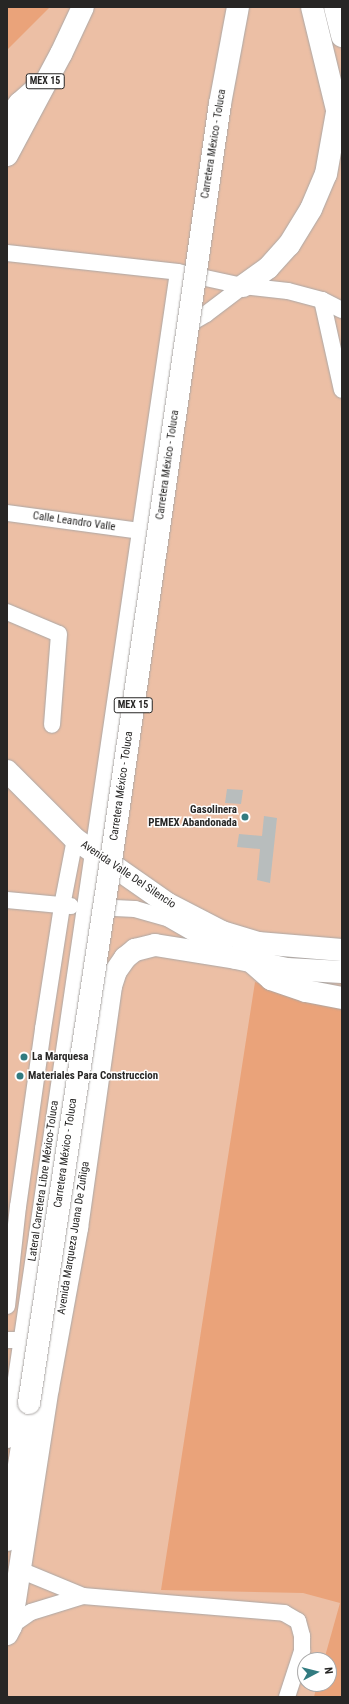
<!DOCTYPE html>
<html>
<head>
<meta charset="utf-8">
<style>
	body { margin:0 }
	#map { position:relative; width:349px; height:1704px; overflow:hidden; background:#faf5f3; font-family:"Roboto Condensed",sans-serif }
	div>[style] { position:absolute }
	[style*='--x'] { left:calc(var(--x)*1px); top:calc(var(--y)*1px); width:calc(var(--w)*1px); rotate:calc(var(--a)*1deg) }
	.green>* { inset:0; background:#ecbfa5 }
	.forest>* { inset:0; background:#eaa37a }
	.building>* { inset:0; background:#b8bdbd }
	.path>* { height:2.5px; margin-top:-1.25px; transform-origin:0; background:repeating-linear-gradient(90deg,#a8a5a3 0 1px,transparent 0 4px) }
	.roads { filter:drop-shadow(0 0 1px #aba7a5) drop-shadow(0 0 1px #aba7a5) }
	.minor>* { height:16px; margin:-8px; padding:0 8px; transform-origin:8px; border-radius:8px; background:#fff }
	.primary>* { height:22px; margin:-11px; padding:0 11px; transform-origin:11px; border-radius:11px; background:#fff }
	.motorway>* { height:22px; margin:-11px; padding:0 11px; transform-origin:11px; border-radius:11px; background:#fff }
	.bridges { filter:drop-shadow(0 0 1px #aba7a5) drop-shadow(0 0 1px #aba7a5) }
	.primary-bridge>* { height:22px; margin:-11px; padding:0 11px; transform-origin:11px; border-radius:11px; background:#fff }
	.dots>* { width:11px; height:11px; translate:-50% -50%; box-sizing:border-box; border:2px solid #fff; border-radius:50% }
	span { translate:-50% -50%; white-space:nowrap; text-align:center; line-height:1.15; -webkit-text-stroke:3px #fff; paint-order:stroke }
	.shield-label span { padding:1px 3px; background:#fff; border:1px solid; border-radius:3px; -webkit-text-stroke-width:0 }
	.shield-label { font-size:10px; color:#272625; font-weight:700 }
	.street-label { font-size:11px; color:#272625 }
	.poi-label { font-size:11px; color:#272625; font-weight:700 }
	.right { translate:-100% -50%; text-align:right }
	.left { translate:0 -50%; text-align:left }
	.frame { position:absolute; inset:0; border:8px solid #272625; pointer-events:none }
	.north { position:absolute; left:297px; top:1652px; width:40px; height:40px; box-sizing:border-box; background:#fff; border:1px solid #a9a8a8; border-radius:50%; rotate:83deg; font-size:11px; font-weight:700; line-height:16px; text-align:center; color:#272625 }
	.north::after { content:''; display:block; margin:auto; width:14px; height:18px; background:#327b80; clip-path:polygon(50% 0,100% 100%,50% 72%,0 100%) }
</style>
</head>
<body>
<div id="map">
	<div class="green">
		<div style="clip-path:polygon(evenodd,7px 7px,342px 7px,342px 1697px,7px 1697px,7px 7px,305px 1660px,329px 1660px,329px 1684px,305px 1684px,305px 1660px)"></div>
	</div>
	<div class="forest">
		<div style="clip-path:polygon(7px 7px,50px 7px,8px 49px)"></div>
		<div style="clip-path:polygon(255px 982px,342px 1004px,342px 1697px,314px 1697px,317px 1684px,329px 1684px,329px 1660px,324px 1660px,340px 1603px,303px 1593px,161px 1590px)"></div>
	</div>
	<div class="building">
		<div style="clip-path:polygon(227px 789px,243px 790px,241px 804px,225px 803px)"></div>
		<div style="clip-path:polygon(264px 816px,277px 818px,270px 883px,257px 880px,260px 849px,237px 847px,239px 834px,262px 836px)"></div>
	</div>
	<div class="path">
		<div style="--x:7;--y:1695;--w:2;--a:90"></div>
	</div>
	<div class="roads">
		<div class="minor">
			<div style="--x:7;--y:253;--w:172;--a:6.3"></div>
			<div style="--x:178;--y:272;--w:66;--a:12.2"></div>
			<div style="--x:243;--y:286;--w:45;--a:6.3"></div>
			<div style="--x:288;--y:291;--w:35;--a:15"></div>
			<div style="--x:322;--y:300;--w:22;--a:27"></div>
			<div style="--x:322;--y:300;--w:92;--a:77.5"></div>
			<div style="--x:182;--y:328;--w:28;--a:-30"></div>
			<div style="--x:206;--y:314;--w:46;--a:-37.1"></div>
			<div style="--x:7;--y:513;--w:135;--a:7.7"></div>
			<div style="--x:7;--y:612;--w:56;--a:22.9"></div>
			<div style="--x:59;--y:634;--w:91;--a:94.4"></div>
			<div style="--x:7;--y:900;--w:64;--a:5.4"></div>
			<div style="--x:94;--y:907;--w:41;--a:2.8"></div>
			<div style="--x:135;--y:909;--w:35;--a:16"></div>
			<div style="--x:169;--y:919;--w:68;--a:30"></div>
			<div style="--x:7;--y:1306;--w:100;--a:-83.7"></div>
			<div style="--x:18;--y:1207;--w:180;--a:-82"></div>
			<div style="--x:43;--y:1029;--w:124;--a:-81.2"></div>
			<div style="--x:62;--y:906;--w:68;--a:-79"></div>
			<div style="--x:7;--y:1340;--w:14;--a:0"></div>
			<div style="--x:7;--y:1440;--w:1180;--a:-81.67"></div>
			<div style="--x:20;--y:1570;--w:68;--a:22.4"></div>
			<div style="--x:83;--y:1596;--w:202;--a:4.8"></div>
			<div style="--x:284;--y:1613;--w:16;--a:30"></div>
			<div style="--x:298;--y:1621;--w:16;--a:75"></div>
			<div style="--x:302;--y:1636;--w:15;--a:90"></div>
			<div style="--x:302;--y:1651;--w:48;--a:108.1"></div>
			<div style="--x:11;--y:1626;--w:24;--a:-35"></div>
			<div style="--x:31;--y:1612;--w:54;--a:-17.1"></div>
		</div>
		<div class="primary">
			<div style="--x:7;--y:120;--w:21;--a:-53"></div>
			<div style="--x:20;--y:103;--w:20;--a:-41"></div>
			<div style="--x:7;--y:155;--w:115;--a:-61.9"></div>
			<div style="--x:61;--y:54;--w:52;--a:-64.9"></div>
			<div style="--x:7;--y:771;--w:96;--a:45"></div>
			<div style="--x:75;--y:839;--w:113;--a:35"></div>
			<div style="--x:168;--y:904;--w:61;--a:27.4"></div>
			<div style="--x:222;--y:932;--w:38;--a:17"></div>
			<div style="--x:258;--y:943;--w:84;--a:4.8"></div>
			<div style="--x:7;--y:1540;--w:139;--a:-80.9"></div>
			<div style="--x:7;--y:1634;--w:9;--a:-63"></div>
			<div style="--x:11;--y:1626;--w:241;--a:-81.2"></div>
			<div style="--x:48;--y:1388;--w:163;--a:-79.7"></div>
			<div style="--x:77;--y:1228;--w:244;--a:-82"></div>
			<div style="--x:111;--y:986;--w:16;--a:-72"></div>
			<div style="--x:116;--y:971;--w:16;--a:-55"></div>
			<div style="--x:125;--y:958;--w:13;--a:-39"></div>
			<div style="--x:135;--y:950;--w:21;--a:-14"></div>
			<div style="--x:155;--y:945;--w:82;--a:9.1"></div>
			<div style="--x:236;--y:958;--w:52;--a:12.2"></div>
			<div style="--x:287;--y:969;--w:55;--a:3.1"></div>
		</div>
		<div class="motorway">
			<div style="--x:312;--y:7;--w:122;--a:76.3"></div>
			<div style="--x:335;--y:7;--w:30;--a:76"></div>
			<div style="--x:243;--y:286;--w:31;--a:-36"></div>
			<div style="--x:268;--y:268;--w:31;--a:-48"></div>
			<div style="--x:289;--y:245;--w:42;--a:-58.6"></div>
			<div style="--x:311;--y:209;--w:38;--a:-67"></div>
			<div style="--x:326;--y:174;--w:63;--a:-79.9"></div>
			<div style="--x:254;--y:964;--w:23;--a:41"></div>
			<div style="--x:271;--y:979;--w:37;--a:19"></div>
			<div style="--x:306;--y:991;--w:37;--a:11"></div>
		</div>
	</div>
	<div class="bridges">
		<div class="primary-bridge">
			<div style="--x:29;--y:1403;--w:548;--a:-81.4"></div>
			<div style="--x:111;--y:861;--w:765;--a:-81.81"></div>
			<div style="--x:220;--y:104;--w:99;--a:-79.5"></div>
		</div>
	</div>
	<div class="dots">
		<div style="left:245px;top:817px;background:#327b80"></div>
		<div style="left:24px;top:1057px;background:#327b80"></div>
		<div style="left:20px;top:1076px;background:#327b80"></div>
	</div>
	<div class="shield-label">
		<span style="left:45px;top:81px">MEX 15</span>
		<span style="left:133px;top:705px">MEX 15</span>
	</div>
	<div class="street-label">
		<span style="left:214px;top:144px;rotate:-81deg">Carretera México - Toluca</span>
		<span style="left:168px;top:465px;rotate:-82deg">Carretera México - Toluca</span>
		<span style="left:74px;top:522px;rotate:8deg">Calle Leandro Valle</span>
		<span style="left:122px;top:786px;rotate:-82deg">Carretera México - Toluca</span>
		<span style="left:128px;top:875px;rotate:34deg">Avenida Valle Del Silencio</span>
		<span style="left:66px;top:1153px;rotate:-82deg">Carretera México - Toluca</span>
		<span style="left:44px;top:1181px;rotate:-82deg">Lateral Carretera Libre México-Toluca</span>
		<span style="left:74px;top:1238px;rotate:-81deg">Avenida Marqueza Juana De Zuñiga</span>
	</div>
	<div class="poi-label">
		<span class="right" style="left:237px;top:817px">Gasolinera<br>PEMEX Abandonada</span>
		<span class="left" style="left:32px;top:1057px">La Marquesa</span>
		<span class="left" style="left:28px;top:1076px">Materiales Para Construccion</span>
	</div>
	<div class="frame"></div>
	<div class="north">N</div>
</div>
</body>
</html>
